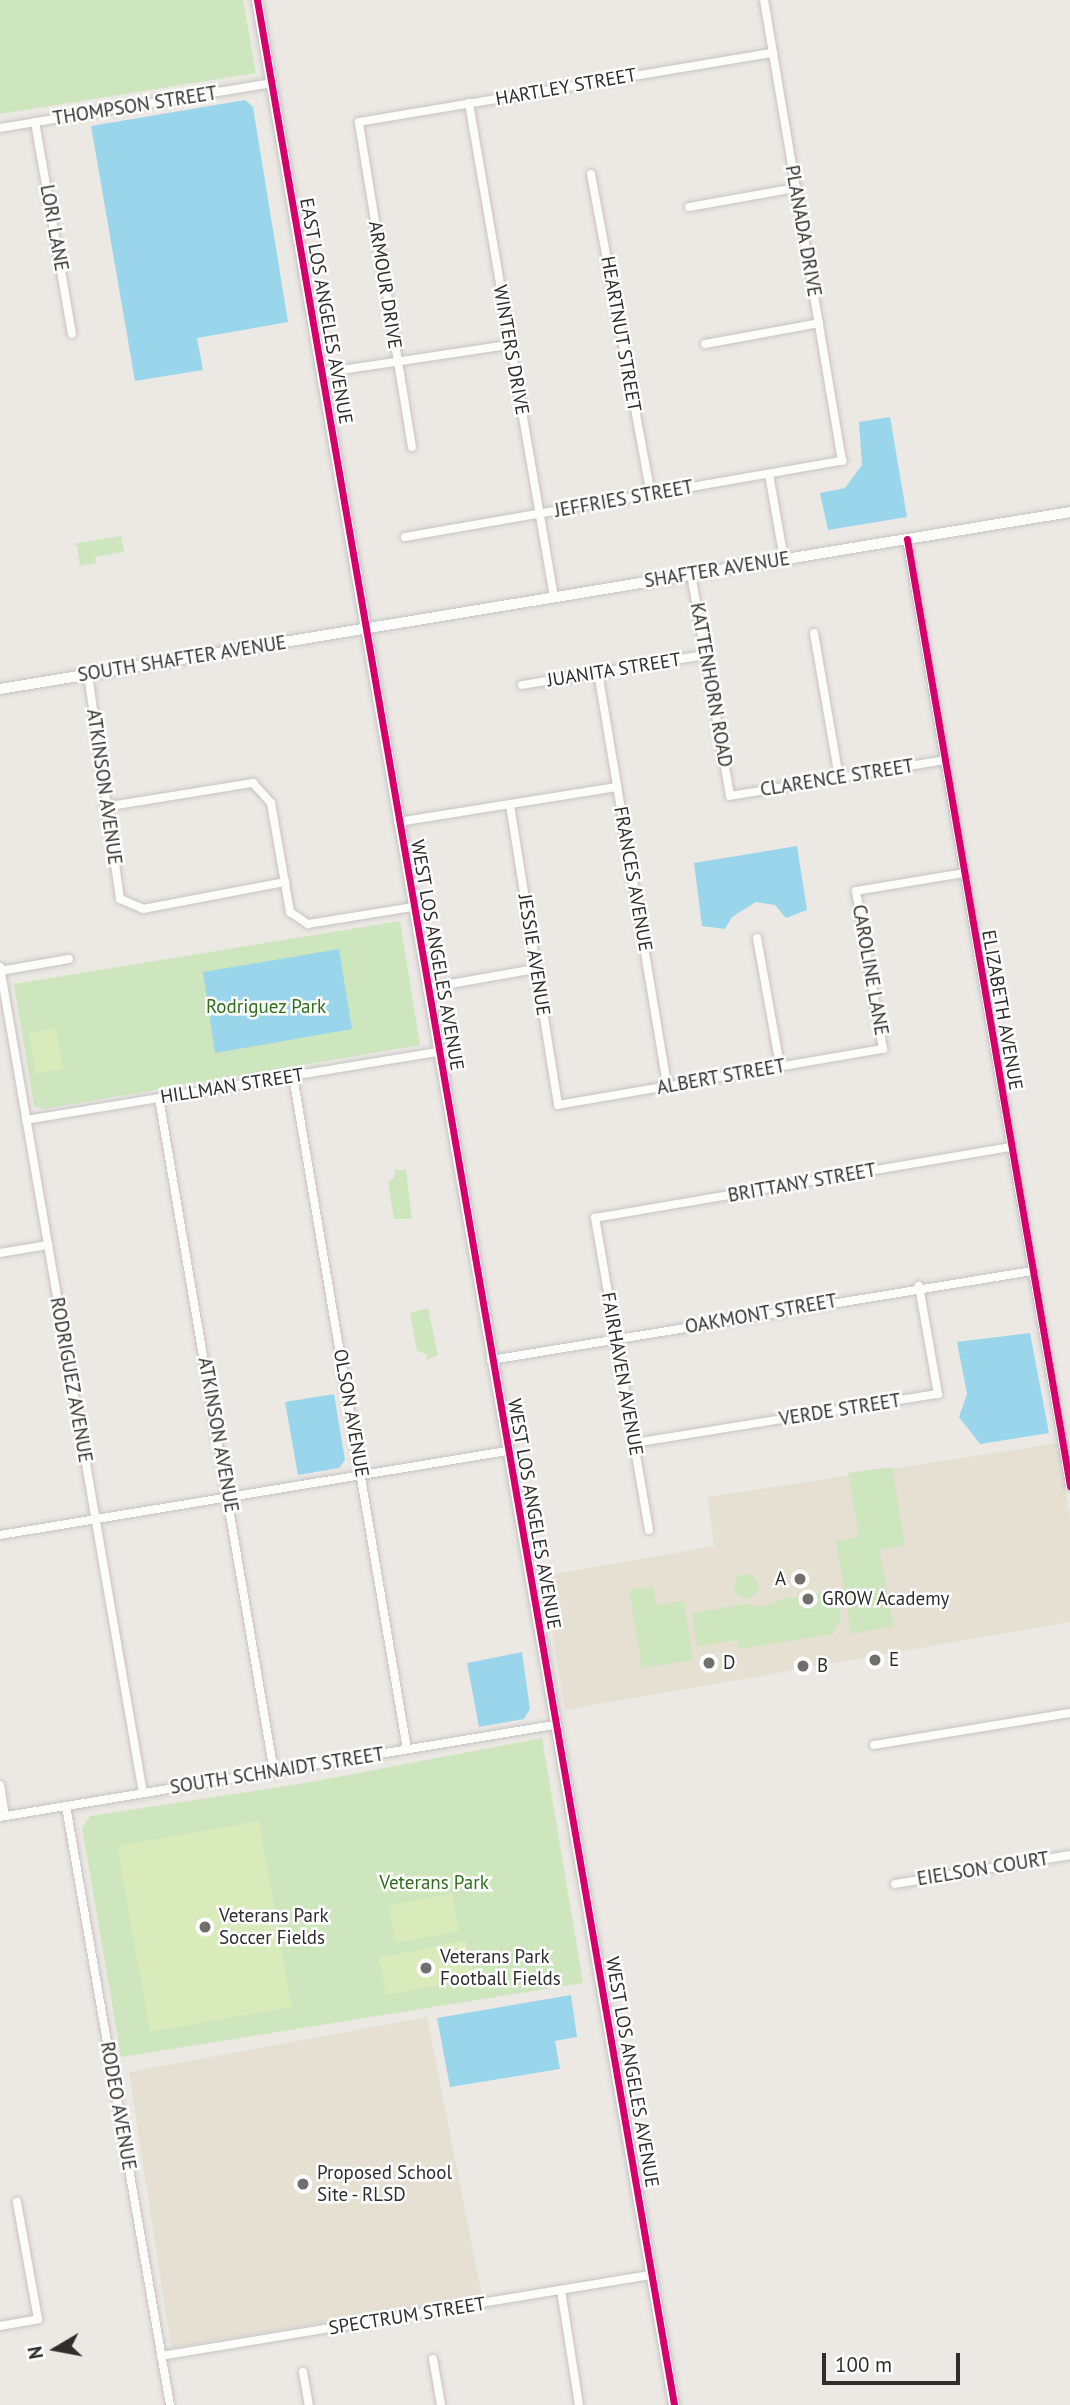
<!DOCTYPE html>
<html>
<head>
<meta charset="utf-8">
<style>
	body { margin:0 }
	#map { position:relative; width:1070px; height:2405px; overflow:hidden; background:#ece8e4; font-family:"PT Sans",sans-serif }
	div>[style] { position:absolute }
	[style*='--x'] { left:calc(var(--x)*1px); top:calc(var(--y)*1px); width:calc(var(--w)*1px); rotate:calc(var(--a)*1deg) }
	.education>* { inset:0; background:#e6e0d3 }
	.green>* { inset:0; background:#cee6be }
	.round { border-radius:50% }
	.pitch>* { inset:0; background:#d9eabb }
	.water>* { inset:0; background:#99d6ec }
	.roads { filter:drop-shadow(0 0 2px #c5c4c5) drop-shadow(0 0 2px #c5c4c5) }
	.minor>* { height:8px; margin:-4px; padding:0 4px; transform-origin:4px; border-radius:4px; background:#fcfcfb }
	.tertiary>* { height:10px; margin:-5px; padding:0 5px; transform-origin:5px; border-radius:5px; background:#fcfcfb }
	.secondary>* { height:10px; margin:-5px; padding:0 5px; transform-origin:5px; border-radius:5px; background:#fcfcfb }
	.cycleway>* { height:7px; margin:-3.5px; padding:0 3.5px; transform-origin:3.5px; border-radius:3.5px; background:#d6006c }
	.dots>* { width:19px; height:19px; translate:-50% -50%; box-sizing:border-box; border:4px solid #fff; border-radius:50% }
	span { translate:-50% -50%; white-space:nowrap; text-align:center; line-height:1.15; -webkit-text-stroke:5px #fff; paint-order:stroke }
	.street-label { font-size:19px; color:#2e2e2e }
	.park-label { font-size:19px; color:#2c6e1b }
	.poi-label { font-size:19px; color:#2e2e2e }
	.right { translate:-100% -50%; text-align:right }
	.left { translate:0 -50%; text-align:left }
	.north { position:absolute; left:21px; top:2314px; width:70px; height:70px; -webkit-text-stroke:5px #fff; paint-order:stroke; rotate:260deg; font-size:19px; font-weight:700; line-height:28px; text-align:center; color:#2e2e2e }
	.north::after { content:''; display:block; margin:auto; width:24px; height:32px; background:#2e2e2e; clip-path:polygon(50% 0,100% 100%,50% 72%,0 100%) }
	.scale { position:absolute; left:822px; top:2353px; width:138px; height:32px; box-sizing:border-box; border:4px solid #2e2e2e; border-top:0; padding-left:9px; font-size:21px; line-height:24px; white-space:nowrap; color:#2e2e2e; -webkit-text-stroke:5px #fff; paint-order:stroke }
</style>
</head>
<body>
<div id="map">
	<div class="education">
		<div style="clip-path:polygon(1058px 1443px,1070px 1519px,1070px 1622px,565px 1710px,543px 1576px,714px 1546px,708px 1497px)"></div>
		<div style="clip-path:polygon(427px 2017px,482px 2296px,171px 2348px,129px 2072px)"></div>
	</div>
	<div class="green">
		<div style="clip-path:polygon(0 0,243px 0,256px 73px,0 114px)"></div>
		<div style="clip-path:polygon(121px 536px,124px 552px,95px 557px,96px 563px,80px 566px,77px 546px,73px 544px)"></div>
		<div style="clip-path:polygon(400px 921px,420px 1045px,43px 1109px,34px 1106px,14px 984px)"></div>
		<div style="clip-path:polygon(394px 1170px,406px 1170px,412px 1219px,394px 1219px,388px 1183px,395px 1176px)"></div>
		<div style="clip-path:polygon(428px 1308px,438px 1355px,427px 1360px,426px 1354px,417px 1351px,410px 1313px)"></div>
		<div style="clip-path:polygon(892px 1467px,905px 1545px,879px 1550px,894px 1626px,851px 1634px,836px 1541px,859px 1537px,848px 1473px)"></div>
		<div class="round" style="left:734px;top:1574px;width:24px;height:24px"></div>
		<div style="clip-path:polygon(653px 1586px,656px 1605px,684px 1601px,693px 1660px,642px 1668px,629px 1590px)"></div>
		<div style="clip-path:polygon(836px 1590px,841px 1620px,833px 1634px,739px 1649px,737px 1640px,697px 1647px,692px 1613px,746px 1604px,761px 1607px,782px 1599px)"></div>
		<div style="clip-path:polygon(542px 1738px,583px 1983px,121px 2057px,82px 1828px,90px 1816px,306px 1783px)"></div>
	</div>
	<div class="pitch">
		<div style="clip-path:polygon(56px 1028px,63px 1069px,36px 1073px,29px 1033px)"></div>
		<div style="clip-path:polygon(259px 1821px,292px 2007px,150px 2032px,117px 1846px)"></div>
		<div style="clip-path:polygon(452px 1893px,459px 1931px,396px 1943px,388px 1906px)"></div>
		<div style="clip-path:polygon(466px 1940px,474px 1978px,386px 1995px,379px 1958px)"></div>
	</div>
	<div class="water">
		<div style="clip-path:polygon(245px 100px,253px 107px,288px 322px,197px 338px,203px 370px,135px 381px,91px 126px)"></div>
		<div style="clip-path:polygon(890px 417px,907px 517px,828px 530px,820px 493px,845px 488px,862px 465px,859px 422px)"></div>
		<div style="clip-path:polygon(797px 846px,807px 910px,786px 918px,775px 905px,756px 902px,732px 917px,725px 929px,702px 926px,694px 863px)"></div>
		<div style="clip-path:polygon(339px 949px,352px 1029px,215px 1053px,203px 972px)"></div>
		<div style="clip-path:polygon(1030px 1333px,1049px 1433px,980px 1444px,959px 1417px,967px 1394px,957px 1342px)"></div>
		<div style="clip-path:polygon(334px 1394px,345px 1460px,339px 1468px,298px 1475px,285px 1402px)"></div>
		<div style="clip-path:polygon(522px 1652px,530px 1709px,524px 1719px,479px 1727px,467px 1663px)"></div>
		<div style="clip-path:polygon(571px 1995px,577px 2037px,555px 2041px,560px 2069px,450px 2087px,437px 2018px)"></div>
	</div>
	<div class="roads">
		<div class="minor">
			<div style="--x:469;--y:103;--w:501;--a:80.24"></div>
			<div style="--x:35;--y:122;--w:215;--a:80.1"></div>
			<div style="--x:0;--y:128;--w:275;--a:-9.4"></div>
			<div style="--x:591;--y:174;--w:326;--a:79.4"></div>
			<div style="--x:689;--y:207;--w:109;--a:-10.1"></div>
			<div style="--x:705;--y:344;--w:116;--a:-10.4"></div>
			<div style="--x:321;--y:373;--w:190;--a:-8.5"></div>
			<div style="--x:412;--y:447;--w:329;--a:-99.3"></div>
			<div style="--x:359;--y:122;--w:420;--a:-9.5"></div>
			<div style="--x:769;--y:474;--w:86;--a:80"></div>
			<div style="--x:405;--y:537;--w:444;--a:-9.9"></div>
			<div style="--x:842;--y:461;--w:466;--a:-99.6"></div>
			<div style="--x:907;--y:539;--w:961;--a:80.23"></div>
			<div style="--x:691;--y:574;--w:225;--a:80"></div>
			<div style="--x:730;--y:796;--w:218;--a:-9.5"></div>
			<div style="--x:814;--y:633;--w:147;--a:80.2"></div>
			<div style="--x:598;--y:672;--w:420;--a:80.5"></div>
			<div style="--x:88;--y:674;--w:227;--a:81.9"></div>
			<div style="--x:120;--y:899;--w:25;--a:23"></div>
			<div style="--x:143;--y:909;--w:145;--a:-10.8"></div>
			<div style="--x:522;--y:685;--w:186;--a:-9.3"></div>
			<div style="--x:510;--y:805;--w:304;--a:80.9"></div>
			<div style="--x:558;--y:1105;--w:330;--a:-9.8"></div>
			<div style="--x:883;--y:1049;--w:160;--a:-99.7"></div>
			<div style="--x:856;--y:891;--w:109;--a:-9.5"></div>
			<div style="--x:104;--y:807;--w:151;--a:-9.2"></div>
			<div style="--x:253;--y:783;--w:27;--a:48"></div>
			<div style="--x:271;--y:803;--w:111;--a:80.1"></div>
			<div style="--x:290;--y:912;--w:22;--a:34"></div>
			<div style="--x:308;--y:924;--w:106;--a:-9.2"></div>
			<div style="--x:398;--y:822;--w:222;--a:-9.1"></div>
			<div style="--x:757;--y:938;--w:130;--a:79.8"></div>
			<div style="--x:0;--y:967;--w:838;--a:80.18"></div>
			<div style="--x:0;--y:971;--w:70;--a:-9.9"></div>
			<div style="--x:427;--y:988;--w:110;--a:-10"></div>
			<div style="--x:293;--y:1076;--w:683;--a:80.39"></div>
			<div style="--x:159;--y:1098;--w:684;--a:80.32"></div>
			<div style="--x:26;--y:1120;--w:418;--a:-9.4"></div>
			<div style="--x:0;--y:1253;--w:49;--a:-9.5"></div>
			<div style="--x:491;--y:1360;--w:548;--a:-9.34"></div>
			<div style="--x:634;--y:1443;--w:308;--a:-9.2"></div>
			<div style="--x:938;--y:1394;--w:110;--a:-100"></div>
			<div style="--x:649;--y:1530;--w:317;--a:-99.8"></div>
			<div style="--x:595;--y:1218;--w:421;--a:-9.7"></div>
			<div style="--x:0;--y:1535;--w:514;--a:-9.41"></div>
			<div style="--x:874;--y:1745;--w:199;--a:-9.3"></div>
			<div style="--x:0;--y:1785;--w:31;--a:81"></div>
			<div style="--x:66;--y:1806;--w:608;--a:80.15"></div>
			<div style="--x:0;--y:1817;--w:562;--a:-9.43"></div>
			<div style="--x:895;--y:1884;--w:177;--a:-9.4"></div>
			<div style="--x:561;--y:2290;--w:116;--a:81.1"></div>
			<div style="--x:0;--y:2326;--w:39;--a:-10"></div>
			<div style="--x:38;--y:2319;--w:119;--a:-100.2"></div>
			<div style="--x:161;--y:2356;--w:498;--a:-9.4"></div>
			<div style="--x:433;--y:2359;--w:47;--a:80.1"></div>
			<div style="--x:303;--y:2372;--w:34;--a:80"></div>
		</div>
		<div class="tertiary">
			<div style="--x:257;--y:0;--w:2441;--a:80.16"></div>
		</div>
		<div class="secondary">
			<div style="--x:0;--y:689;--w:1085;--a:-9.39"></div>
		</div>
	</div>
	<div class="cycleway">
		<div style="--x:257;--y:0;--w:2441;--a:80.16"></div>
		<div style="--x:907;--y:539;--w:961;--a:80.23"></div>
	</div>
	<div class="dots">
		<div style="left:800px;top:1579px;background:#706f6e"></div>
		<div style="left:808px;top:1599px;background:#706f6e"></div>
		<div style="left:875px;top:1660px;background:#706f6e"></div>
		<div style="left:709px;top:1663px;background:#706f6e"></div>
		<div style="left:803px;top:1666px;background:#706f6e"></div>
		<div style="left:205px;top:1927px;background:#706f6e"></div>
		<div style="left:426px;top:1968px;background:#706f6e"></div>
		<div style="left:303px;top:2184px;background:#706f6e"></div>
	</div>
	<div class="street-label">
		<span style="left:566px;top:87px;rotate:-10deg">HARTLEY STREET</span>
		<span style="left:135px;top:106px;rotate:-9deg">THOMPSON STREET</span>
		<span style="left:54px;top:228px;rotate:80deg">LORI LANE</span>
		<span style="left:803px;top:231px;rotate:80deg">PLANADA DRIVE</span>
		<span style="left:385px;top:285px;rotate:81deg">ARMOUR DRIVE</span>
		<span style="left:326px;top:311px;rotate:80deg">EAST LOS ANGELES AVENUE</span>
		<span style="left:621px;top:334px;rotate:80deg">HEARTNUT STREET</span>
		<span style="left:511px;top:350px;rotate:80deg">WINTERS DRIVE</span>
		<span style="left:624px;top:499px;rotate:-10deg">JEFFRIES STREET</span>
		<span style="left:717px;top:570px;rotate:-9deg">SHAFTER AVENUE</span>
		<span style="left:182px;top:659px;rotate:-9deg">SOUTH SHAFTER AVENUE</span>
		<span style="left:614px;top:670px;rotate:-9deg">JUANITA STREET</span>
		<span style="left:711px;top:685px;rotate:80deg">KATTENHORN ROAD</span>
		<span style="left:837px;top:778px;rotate:-9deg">CLARENCE STREET</span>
		<span style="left:104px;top:787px;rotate:82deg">ATKINSON AVENUE</span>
		<span style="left:633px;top:879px;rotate:80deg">FRANCES AVENUE</span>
		<span style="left:437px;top:955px;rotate:80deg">WEST LOS ANGELES AVENUE</span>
		<span style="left:534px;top:955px;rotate:81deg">JESSIE AVENUE</span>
		<span style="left:870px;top:970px;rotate:80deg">CAROLINE LANE</span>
		<span style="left:1002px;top:1010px;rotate:80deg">ELIZABETH AVENUE</span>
		<span style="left:721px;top:1077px;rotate:-10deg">ALBERT STREET</span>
		<span style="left:232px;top:1086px;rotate:-9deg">HILLMAN STREET</span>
		<span style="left:802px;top:1183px;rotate:-10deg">BRITTANY STREET</span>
		<span style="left:761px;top:1314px;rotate:-10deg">OAKMONT STREET</span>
		<span style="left:622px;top:1374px;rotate:80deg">FAIRHAVEN AVENUE</span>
		<span style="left:71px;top:1380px;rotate:80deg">RODRIGUEZ AVENUE</span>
		<span style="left:840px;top:1410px;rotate:-9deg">VERDE STREET</span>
		<span style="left:351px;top:1413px;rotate:80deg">OLSON AVENUE</span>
		<span style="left:218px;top:1435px;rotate:80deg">ATKINSON AVENUE</span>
		<span style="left:534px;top:1514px;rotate:80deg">WEST LOS ANGELES AVENUE</span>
		<span style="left:277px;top:1771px;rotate:-9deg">SOUTH SCHNAIDT STREET</span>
		<span style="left:983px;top:1869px;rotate:-9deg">EIELSON COURT</span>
		<span style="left:632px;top:2072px;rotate:80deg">WEST LOS ANGELES AVENUE</span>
		<span style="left:118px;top:2106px;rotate:80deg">RODEO AVENUE</span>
		<span style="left:407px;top:2316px;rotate:-9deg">SPECTRUM STREET</span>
	</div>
	<div class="park-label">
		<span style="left:266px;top:1007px">Rodriguez Park</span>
		<span style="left:434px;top:1883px">Veterans Park</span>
	</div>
	<div class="poi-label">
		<span class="right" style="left:786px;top:1579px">A</span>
		<span class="left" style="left:822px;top:1599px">GROW Academy</span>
		<span class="left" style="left:889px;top:1660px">E</span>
		<span class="left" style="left:723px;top:1663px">D</span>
		<span class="left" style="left:817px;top:1666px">B</span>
		<span class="left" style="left:219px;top:1927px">Veterans Park<br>Soccer Fields</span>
		<span class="left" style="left:440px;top:1968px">Veterans Park<br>Football Fields</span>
		<span class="left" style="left:317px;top:2184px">Proposed School<br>Site - RLSD</span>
	</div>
	<div class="north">N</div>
	<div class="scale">100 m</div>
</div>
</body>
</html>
